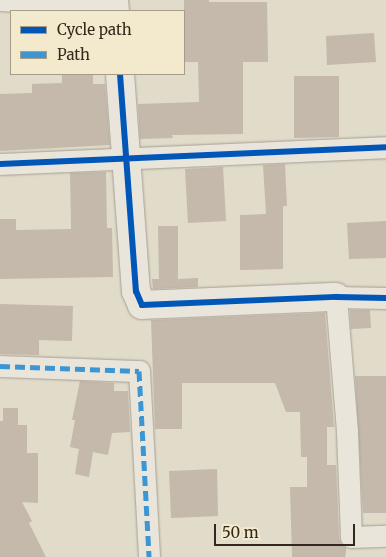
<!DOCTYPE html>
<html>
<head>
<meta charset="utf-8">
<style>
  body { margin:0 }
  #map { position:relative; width:386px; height:557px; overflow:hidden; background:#e1dbc9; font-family:Merriweather,serif }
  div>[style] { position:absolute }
  .building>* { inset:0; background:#c4b9aa }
  .roads { filter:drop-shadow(0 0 1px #a59f93) drop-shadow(0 0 1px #a59f93) }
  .minor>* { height:21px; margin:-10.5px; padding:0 10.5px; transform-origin:10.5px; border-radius:10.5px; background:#e9e5da }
  .tertiary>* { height:28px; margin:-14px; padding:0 14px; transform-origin:14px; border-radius:14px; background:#e9e5da }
  .quiet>* { height:5px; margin-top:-2.5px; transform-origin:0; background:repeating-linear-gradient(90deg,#3d96d4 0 10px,transparent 0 15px) }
  .cycleway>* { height:6px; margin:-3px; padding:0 3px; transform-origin:3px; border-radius:3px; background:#0057b8 }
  span { translate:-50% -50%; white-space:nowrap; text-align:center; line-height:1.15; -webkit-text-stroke:4px #f3eace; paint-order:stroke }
  .legend { position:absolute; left:10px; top:10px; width:175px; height:65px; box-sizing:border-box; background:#f3eace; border:1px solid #a69c87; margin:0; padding:6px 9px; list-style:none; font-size:15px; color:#32281c }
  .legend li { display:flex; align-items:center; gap:10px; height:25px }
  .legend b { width:25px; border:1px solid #a69c87 }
  .scale { position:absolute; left:214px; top:524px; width:141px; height:22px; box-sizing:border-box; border:2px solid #32281c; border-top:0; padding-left:6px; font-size:15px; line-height:18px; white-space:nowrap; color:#32281c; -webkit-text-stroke:4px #f3eace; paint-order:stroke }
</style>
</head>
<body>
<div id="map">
  <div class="building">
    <i style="clip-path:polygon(184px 0,209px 0,209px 2px,267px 2px,268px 62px,243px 62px,243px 134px,172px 135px,173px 138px,140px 139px,138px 104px,199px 102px,198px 62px,184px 62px)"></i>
    <i style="clip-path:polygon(374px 33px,376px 62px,327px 65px,326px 36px)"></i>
    <i style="clip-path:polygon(62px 74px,93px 74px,93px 84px,105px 84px,110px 145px,0 151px,0 94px,32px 93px,32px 84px,62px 83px)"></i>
    <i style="clip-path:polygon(294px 76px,339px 76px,339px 137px,294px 138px)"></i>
    <i style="clip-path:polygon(285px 164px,287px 206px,283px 206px,283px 269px,240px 270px,240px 215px,266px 214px,263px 165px)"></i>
    <i style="clip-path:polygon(223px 167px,226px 221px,188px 223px,185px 169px)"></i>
    <i style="clip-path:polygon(106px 172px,107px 228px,112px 228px,113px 277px,0 279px,0 219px,16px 219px,16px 230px,71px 229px,70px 173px)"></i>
    <i style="clip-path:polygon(386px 221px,386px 258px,349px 259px,347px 223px)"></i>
    <i style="clip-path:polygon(158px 226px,178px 226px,178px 279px,198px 278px,198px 287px,153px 289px,152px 279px,159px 279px)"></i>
    <i style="clip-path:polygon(0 304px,73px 306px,72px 341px,39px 340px,39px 355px,0 354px)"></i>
    <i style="clip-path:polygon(350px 310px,370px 310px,371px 328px,351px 329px)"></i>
    <i style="clip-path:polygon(325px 313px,334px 427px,327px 427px,327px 465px,336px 465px,339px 537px,341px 544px,346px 548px,346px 553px,345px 557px,292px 557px,290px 487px,307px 487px,307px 457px,301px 457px,300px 412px,286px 412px,275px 383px,182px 383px,182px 429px,155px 429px,151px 320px)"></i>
    <i style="clip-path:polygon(355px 376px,386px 376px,386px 513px,363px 513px)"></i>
    <i style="clip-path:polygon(80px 381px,114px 383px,114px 391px,128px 391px,130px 432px,112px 433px,108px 455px,93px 452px,89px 477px,75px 474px,79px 449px,70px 447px,75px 420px,72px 420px)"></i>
    <i style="clip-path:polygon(3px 408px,18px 408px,18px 425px,27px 425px,27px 453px,38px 453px,38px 503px,22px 502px,32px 521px,29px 523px,46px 557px,0 557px,0 421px,3px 421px)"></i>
    <i style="clip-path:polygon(217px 469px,218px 516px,171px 518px,169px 471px)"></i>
  </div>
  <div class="roads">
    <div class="minor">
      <i style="left:0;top:0;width:87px;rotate:3.3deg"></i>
      <i style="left:87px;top:5px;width:14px;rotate:-21deg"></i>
      <i style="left:0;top:164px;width:386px;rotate:-2.5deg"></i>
      <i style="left:386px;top:298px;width:50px;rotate:-178.9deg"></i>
      <i style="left:336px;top:297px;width:135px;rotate:85.3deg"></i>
      <i style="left:347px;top:432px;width:105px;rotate:87.8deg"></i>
      <i style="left:351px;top:537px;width:35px;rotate:-2deg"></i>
      <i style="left:0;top:366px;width:139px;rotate:2.1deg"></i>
      <i style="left:139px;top:371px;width:186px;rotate:86.9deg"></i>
    </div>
    <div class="tertiary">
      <i style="left:114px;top:0;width:11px;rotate:85deg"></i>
      <i style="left:120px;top:74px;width:218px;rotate:85.8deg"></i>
      <i style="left:136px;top:291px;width:15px;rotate:67deg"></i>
      <i style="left:142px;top:305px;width:194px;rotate:-2.4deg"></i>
    </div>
  </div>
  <div class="quiet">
    <i style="left:0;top:366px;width:139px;rotate:2.1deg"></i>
    <i style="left:139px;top:371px;width:186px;rotate:86.9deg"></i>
  </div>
  <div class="cycleway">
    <i style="left:120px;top:74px;width:218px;rotate:85.8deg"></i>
    <i style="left:136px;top:291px;width:15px;rotate:67deg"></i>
    <i style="left:142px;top:305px;width:194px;rotate:-2.4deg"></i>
    <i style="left:336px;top:297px;width:50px;rotate:1.1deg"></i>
    <i style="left:0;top:164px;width:386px;rotate:-2.5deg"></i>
  </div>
  <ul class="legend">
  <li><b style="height:6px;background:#0057b8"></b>Cycle path</li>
  <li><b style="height:6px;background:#3d96d4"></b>Path</li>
  </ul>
  <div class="scale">50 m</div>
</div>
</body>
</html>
